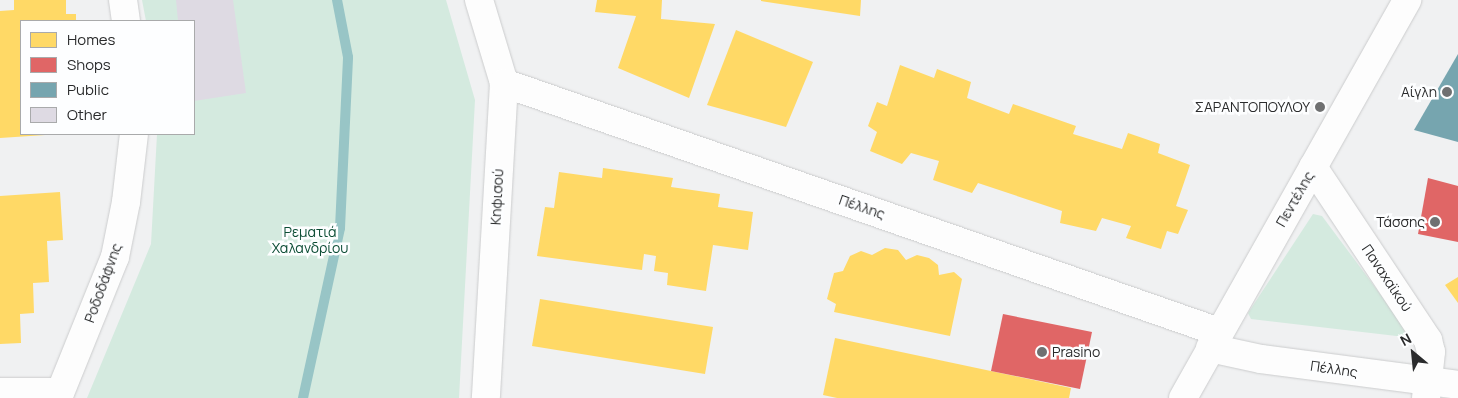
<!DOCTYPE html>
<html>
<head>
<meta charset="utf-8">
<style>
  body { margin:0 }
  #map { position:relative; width:1458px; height:398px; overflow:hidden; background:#f0f1f2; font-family:Manrope,sans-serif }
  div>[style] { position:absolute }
  .green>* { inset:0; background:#d4eadf }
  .homes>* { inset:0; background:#ffd966 }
  .shops>* { inset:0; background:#e06666 }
  .public>* { inset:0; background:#76a5af }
  .stream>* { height:10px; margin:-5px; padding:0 5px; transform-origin:5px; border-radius:5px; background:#98c5c6 }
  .building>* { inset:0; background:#dedae3 }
  .roads { filter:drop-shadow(0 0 1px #cbcccd) drop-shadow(0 0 1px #cbcccd) }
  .minor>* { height:28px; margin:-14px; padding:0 14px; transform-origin:14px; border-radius:14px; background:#fdfdfd }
  .secondary>* { height:28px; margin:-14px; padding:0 14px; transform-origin:14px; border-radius:14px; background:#fdfdfd }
  .dots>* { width:14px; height:14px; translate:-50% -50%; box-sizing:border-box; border:2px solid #fdfeff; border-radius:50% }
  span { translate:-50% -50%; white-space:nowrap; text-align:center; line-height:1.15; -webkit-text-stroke:5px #fdfeff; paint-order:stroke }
  .poi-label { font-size:14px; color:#2a2b2c }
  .right { translate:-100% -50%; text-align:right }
  .left { translate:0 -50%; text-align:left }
  .street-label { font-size:14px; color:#2a2b2c }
  .park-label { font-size:14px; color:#0c4d35 }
  .legend { position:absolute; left:20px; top:20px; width:175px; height:115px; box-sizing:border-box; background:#fdfeff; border:1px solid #a9aaab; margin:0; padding:6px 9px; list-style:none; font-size:15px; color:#2a2b2c }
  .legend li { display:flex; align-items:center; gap:10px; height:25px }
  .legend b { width:25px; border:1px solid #a9aaab }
  .north { position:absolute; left:1388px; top:328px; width:50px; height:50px; -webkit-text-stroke:4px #fdfeff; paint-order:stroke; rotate:332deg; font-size:14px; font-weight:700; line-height:20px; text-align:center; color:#2a2b2c }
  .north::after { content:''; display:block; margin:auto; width:18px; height:22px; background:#2a2b2c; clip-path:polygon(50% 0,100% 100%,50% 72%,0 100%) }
</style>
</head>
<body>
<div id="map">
  <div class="green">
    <i style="clip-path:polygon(142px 0,446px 0,475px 100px,459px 398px,87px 398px,151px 244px,157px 134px,194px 134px,194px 21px,146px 21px)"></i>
    <i style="clip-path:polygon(1313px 214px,1322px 216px,1404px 326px,1405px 337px,1251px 319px,1248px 313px)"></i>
  </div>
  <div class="homes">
    <i style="clip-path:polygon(14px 0,66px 0,66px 14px,76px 14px,76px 21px,21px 21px,21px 134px,45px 135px,0 138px,0 11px,14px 10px)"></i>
    <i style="clip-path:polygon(597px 0,662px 0,661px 19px,715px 24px,689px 98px,618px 68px,636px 16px,595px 12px)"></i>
    <i style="clip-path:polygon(761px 0,861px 0,860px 16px,761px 1px)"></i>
    <i style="clip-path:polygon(736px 30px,813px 62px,786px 127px,707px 105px)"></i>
    <i style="clip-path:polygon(900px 65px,934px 78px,937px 69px,971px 82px,967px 98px,1009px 114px,1013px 104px,1076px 126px,1073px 134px,1122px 149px,1128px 133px,1160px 144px,1158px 153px,1190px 165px,1176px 206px,1188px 210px,1178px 234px,1167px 231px,1161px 249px,1126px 238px,1131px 226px,1102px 218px,1096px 231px,1060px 223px,1062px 211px,978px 183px,972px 193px,933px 180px,939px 161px,911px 153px,902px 164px,870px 151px,877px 132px,868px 126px,877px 102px,887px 106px)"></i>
    <i style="clip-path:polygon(603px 168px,673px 178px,671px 187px,720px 194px,718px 207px,753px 212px,748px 250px,713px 245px,706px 291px,667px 285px,668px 273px,654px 271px,656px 256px,644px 254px,642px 270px,537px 256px,545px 207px,554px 208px,559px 172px,602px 178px)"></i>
    <i style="clip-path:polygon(60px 192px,63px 240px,47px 241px,49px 282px,33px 283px,34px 313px,20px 314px,21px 343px,0 344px,0 196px)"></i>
    <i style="clip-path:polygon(885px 248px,898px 250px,906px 260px,917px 255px,929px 258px,938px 265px,939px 275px,954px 272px,962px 279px,950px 336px,834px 312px,836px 304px,827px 299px,834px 273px,843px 271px,850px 256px,861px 251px,872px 255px)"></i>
    <i style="clip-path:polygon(1458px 277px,1458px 303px,1445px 285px)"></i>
    <i style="clip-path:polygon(540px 299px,713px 327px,705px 374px,532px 346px)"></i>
    <i style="clip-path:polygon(835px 338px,1071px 388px,1069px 398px,837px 398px,823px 395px)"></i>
  </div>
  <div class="shops">
    <i style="clip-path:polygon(1428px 178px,1458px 186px,1458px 242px,1418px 234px)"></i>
    <i style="clip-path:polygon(1003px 314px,1092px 332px,1080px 389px,991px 371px)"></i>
  </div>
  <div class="public">
    <i style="clip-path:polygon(1458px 54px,1458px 142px,1414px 130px)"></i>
  </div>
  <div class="stream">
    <i style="left:303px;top:398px;width:174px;rotate:-77.7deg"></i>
    <i style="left:340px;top:228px;width:171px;rotate:-87.3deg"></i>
    <i style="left:348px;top:57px;width:58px;rotate:-100.9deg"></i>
  </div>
  <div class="building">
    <i style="clip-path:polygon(176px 0,233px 0,246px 93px,194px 101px,194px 21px,178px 21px)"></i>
  </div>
  <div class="roads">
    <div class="minor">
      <i style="left:123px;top:0;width:21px;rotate:82deg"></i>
      <i style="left:479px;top:0;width:87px;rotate:73.2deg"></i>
      <i style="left:504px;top:83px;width:316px;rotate:93.3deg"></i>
      <i style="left:504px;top:83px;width:757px;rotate:19.2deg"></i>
      <i style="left:1313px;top:167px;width:208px;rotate:56.4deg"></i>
      <i style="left:1428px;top:340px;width:12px;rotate:76deg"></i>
      <i style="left:1431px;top:352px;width:46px;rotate:96.2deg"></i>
      <i style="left:1210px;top:348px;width:52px;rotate:12.2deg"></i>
      <i style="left:1261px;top:359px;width:199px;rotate:7.5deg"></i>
      <i style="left:0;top:392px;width:60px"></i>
      <i style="left:58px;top:398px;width:152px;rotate:-68deg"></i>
      <i style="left:115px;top:257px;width:56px;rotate:-78.7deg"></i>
      <i style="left:126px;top:202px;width:68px;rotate:-83.3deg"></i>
    </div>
    <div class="secondary">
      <i style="left:1183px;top:398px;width:457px;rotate:-60.6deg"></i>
    </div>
  </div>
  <div class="dots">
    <i style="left:1447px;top:92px;background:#6f7071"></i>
    <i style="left:1320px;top:107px;background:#6f7071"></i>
    <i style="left:1435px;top:222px;background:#6f7071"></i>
    <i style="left:1042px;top:352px;background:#6f7071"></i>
  </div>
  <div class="poi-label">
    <span class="right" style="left:1437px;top:92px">Αίγλη</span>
    <span class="right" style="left:1310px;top:107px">ΣΑΡΑΝΤΟΠΟΥΛΟΥ</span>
    <span class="right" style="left:1425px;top:222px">Τάσσης</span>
    <span class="left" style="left:1052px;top:352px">Prasino</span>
  </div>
  <div class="street-label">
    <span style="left:497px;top:197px;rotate:-87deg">Κηφισού</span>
    <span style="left:1295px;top:199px;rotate:-60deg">Πεντέλης</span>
    <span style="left:862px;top:207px;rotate:19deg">Πέλλης</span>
    <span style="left:1387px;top:278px;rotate:56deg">Παναχαϊκού</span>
    <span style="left:103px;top:283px;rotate:-70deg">Ροδοδάφνης</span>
    <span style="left:1334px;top:369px;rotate:8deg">Πέλλης</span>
  </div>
  <div class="park-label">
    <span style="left:310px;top:240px">Ρεματιά<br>Χαλανδρίου</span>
  </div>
  <ul class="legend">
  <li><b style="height:14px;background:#ffd966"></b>Homes</li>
  <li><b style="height:14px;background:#e06666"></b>Shops</li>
  <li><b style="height:14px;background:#76a5af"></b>Public</li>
  <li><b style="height:14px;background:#dedae3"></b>Other</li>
  </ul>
  <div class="north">N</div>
</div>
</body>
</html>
